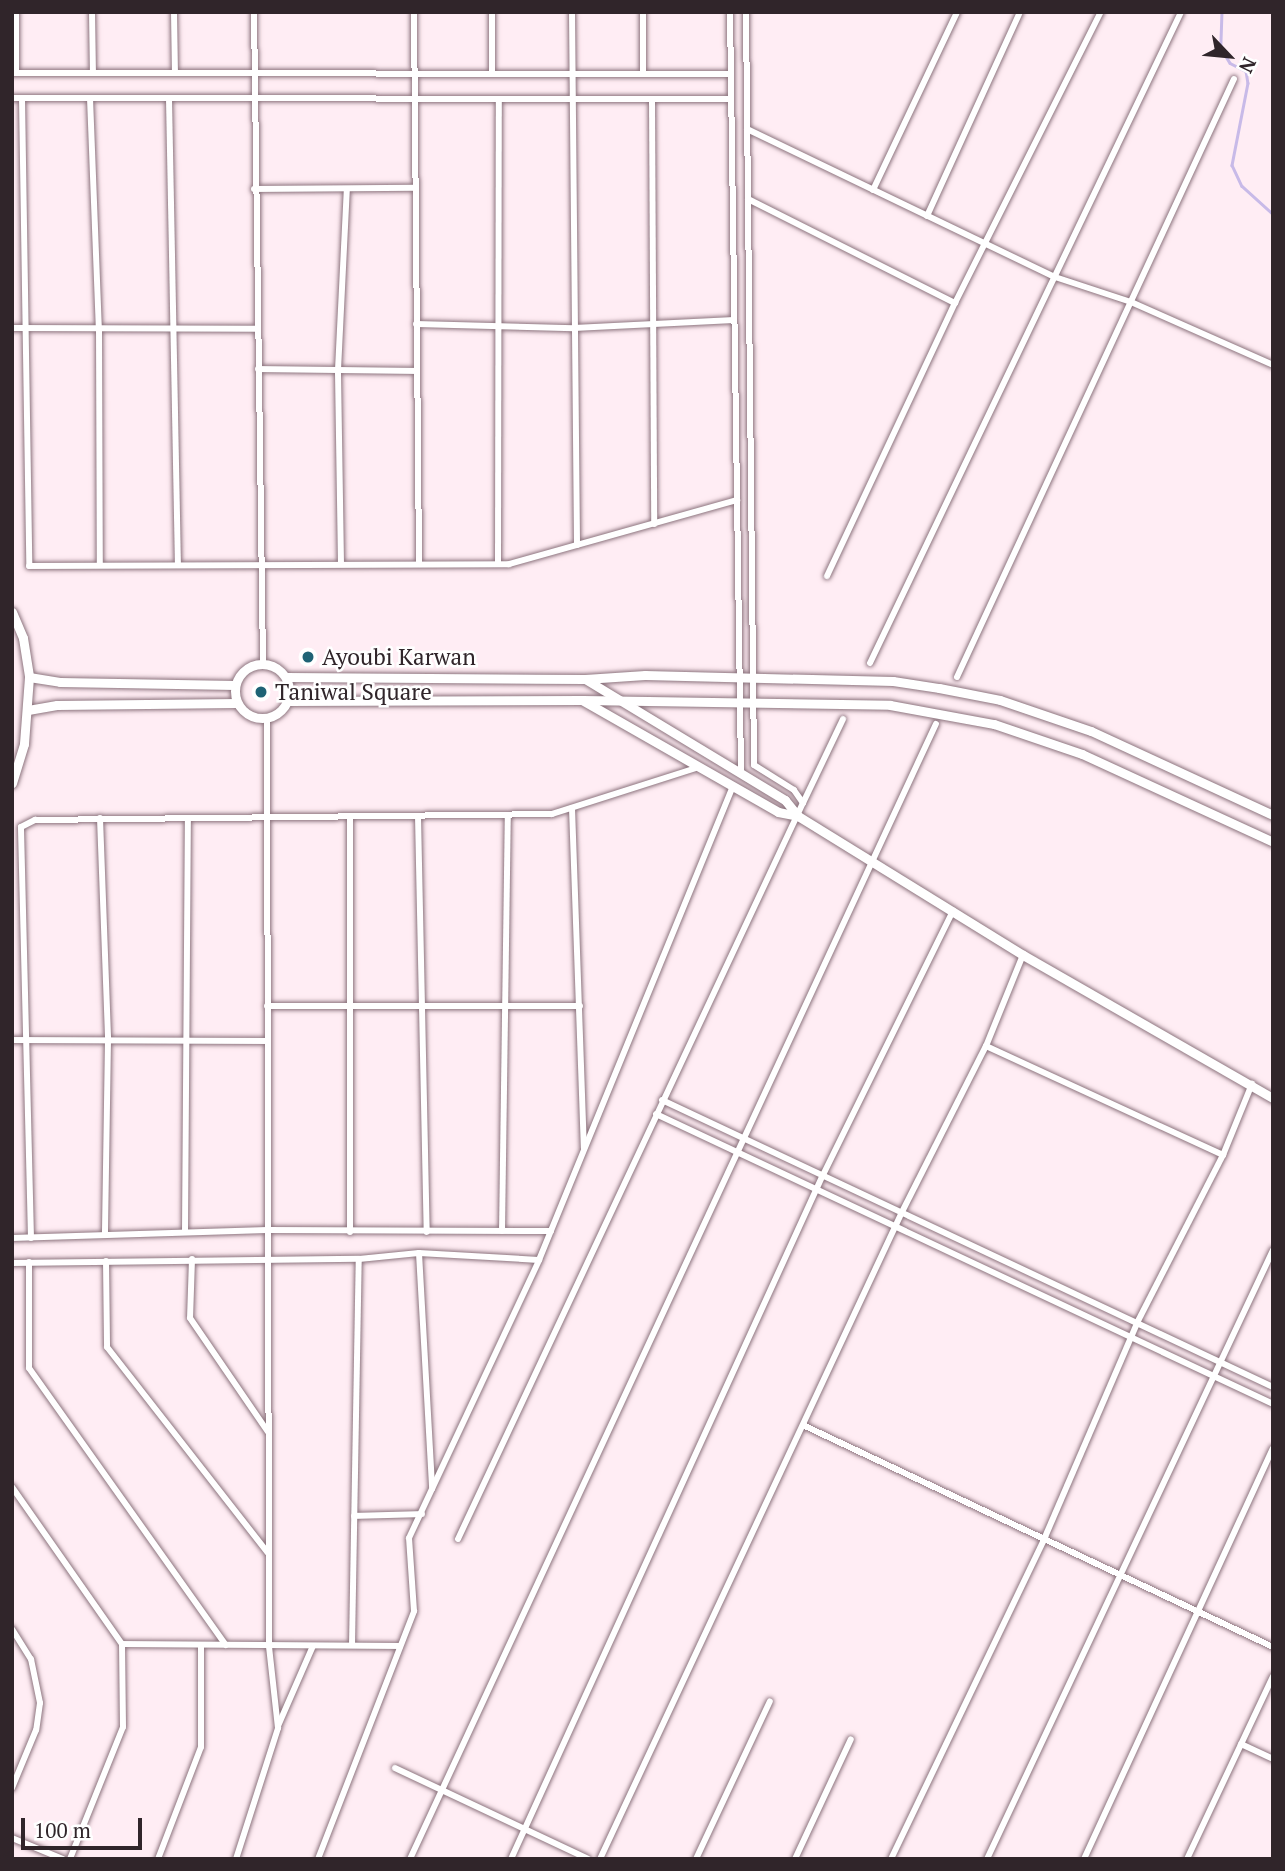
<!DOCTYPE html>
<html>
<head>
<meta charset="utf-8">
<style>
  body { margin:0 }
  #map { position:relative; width:1285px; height:1871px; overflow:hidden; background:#ffedf4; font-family:"PT Serif",serif }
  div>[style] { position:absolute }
  .stream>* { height:2.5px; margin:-1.25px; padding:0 1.25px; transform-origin:1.25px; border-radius:1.25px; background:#c8bae8 }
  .roads { filter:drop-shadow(0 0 2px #8d747e) drop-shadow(0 0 2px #8d747e) }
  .street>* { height:6px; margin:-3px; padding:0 3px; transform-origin:3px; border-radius:3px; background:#fff }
  .secondary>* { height:9px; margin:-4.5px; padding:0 4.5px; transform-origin:4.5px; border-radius:4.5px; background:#fff }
  .secondary>.ring { margin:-4.5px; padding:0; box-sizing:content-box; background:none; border:9px solid #fff; border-radius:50% }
  .dots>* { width:19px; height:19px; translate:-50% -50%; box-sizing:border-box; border:4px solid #fff; border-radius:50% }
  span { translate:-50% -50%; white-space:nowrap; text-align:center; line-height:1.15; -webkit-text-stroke:5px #fff; paint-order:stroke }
  .poi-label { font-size:23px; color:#30252a }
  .left { translate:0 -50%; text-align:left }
  .frame { position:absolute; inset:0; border:14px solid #30252a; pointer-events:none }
  .north { position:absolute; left:1194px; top:21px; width:70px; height:70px; -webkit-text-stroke:5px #fff; paint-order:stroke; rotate:116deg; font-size:19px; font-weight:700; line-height:28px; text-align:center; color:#30252a }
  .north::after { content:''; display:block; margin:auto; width:24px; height:32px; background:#30252a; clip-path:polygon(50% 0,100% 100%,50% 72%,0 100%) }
  .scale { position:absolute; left:21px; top:1818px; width:121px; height:32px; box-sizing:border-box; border:4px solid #30252a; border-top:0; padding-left:9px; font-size:21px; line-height:24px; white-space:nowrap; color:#30252a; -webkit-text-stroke:5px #fff; paint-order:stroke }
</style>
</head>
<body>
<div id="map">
  <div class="stream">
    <i style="left:1222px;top:12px;width:36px;rotate:92deg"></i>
    <i style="left:1221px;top:48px;width:17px;rotate:59deg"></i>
    <i style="left:1230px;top:63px;width:18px;rotate:27deg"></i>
    <i style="left:1246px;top:71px;width:12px;rotate:81deg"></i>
    <i style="left:1248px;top:83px;width:84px;rotate:101deg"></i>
    <i style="left:1232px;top:165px;width:23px;rotate:65deg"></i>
    <i style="left:1242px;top:186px;width:42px;rotate:42.1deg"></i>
  </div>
  <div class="roads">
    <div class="street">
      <i style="left:16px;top:12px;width:61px;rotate:90deg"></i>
      <i style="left:92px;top:12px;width:61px;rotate:89.1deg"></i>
      <i style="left:174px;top:12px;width:61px;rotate:89.1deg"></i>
      <i style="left:254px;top:12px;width:651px;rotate:89.21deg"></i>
      <i style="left:414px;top:12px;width:552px;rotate:89.48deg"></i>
      <i style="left:492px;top:12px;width:62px;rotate:90deg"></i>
      <i style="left:572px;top:12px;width:533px;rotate:89.46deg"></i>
      <i style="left:730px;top:12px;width:762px;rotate:89.17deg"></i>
      <i style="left:12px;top:73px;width:718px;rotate:0.08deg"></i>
      <i style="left:643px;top:74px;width:62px;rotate:-90deg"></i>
      <i style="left:12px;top:98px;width:719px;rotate:0.08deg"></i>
      <i style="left:22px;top:98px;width:468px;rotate:89.1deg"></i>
      <i style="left:29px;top:566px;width:480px;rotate:-0.2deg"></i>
      <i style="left:509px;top:564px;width:237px;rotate:-15.7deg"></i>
      <i style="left:90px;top:98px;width:231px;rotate:87.8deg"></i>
      <i style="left:99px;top:329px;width:236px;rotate:89.8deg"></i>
      <i style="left:169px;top:99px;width:465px;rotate:88.9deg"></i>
      <i style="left:652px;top:99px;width:425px;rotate:89.7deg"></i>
      <i style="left:747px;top:129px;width:342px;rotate:25.7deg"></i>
      <i style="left:1055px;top:277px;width:80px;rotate:18.2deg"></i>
      <i style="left:1131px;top:302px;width:155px;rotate:23.9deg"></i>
      <i style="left:254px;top:189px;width:161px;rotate:-0.4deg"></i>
      <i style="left:873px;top:190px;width:197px;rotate:-64.7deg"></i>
      <i style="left:748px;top:199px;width:232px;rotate:26.7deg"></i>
      <i style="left:927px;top:216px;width:224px;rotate:-65.5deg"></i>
      <i style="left:416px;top:324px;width:158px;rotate:1.5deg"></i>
      <i style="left:574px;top:328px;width:160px;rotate:-2.9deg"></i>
      <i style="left:12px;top:328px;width:245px;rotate:0.2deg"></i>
      <i style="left:258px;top:369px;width:159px;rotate:0.7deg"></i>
      <i style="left:341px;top:564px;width:194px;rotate:-90.9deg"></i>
      <i style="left:338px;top:370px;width:181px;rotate:-87.2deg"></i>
      <i style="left:498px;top:564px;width:465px;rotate:-89.9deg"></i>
      <i style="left:827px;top:576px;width:302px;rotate:-64.9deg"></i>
      <i style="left:955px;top:303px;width:326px;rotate:-63.4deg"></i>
      <i style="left:870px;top:663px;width:721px;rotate:-64.46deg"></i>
      <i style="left:957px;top:677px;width:659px;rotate:-65.15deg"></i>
      <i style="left:803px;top:803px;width:93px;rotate:-64.5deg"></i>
      <i style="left:572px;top:808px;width:340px;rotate:88deg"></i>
      <i style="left:418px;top:816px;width:416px;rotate:88.8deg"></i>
      <i style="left:100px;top:818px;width:222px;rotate:87.9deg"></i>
      <i style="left:108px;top:1040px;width:195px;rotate:90.9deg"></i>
      <i style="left:267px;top:1006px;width:313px"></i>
      <i style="left:12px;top:1040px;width:254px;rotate:0.2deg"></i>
      <i style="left:986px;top:1046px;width:261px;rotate:24.7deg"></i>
      <i style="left:662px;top:1100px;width:675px;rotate:25.16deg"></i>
      <i style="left:656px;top:1114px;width:682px;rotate:25.17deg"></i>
      <i style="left:502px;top:1231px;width:416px;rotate:-89.2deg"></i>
      <i style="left:185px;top:1232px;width:413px;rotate:-89.6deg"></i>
      <i style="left:350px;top:1232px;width:415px;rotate:-90deg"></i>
      <i style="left:12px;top:1238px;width:255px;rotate:-1.8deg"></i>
      <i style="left:267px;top:1230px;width:284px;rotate:0.2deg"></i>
      <i style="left:31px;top:1238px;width:411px;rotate:-91.4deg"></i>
      <i style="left:21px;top:827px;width:16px;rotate:-27deg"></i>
      <i style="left:35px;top:820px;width:517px;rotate:-0.66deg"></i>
      <i style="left:552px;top:814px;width:154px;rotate:-17.7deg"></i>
      <i style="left:419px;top:1253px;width:236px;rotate:86.8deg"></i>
      <i style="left:192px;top:1259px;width:59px;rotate:91.9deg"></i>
      <i style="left:190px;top:1318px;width:138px;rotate:55.6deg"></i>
      <i style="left:106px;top:1261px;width:86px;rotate:89.3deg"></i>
      <i style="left:107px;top:1347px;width:261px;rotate:52deg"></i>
      <i style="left:29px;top:1262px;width:106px;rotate:90deg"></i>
      <i style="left:29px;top:1368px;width:340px;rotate:54.6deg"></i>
      <i style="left:12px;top:1263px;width:347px;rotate:-0.7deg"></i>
      <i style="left:359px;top:1259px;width:60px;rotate:-5.7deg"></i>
      <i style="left:419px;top:1253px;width:120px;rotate:3.3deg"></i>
      <i style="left:805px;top:1426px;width:518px;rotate:25.28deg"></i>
      <i style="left:12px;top:1487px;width:192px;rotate:55deg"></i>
      <i style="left:122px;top:1644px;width:83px;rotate:89.3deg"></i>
      <i style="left:123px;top:1727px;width:142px;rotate:111.9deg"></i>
      <i style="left:354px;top:1516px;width:68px;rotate:-1.7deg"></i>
      <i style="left:458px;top:1539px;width:813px;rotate:-64.89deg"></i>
      <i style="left:803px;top:803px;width:16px;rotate:-125deg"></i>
      <i style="left:794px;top:790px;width:47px;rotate:-148deg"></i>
      <i style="left:754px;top:765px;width:753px;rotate:-90.61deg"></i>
      <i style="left:12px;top:1629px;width:36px;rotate:58deg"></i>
      <i style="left:31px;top:1659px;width:45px;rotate:78.4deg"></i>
      <i style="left:40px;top:1703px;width:27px;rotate:98deg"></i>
      <i style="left:36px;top:1730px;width:63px;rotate:112.5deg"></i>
      <i style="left:122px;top:1644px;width:278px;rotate:0.4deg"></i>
      <i style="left:352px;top:1645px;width:386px;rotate:-89deg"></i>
      <i style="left:278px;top:1726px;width:87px;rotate:-66.4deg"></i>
      <i style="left:1241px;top:1744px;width:35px;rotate:25deg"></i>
      <i style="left:395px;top:1768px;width:213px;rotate:25.2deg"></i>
      <i style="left:12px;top:1838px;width:55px;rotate:22.4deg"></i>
      <i style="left:158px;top:1859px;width:120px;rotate:-69deg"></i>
      <i style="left:201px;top:1747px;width:102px;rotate:-90deg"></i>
      <i style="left:236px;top:1859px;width:138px;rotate:-72.2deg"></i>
      <i style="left:278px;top:1728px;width:82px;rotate:-96.3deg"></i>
      <i style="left:269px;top:1646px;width:928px;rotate:-90.12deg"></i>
      <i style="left:318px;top:1859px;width:266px;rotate:-68.8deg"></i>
      <i style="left:414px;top:1611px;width:73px;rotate:-93.9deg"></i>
      <i style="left:409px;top:1538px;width:307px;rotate:-64.9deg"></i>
      <i style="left:539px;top:1260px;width:512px;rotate:-67.74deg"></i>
      <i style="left:410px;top:1859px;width:1251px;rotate:-65.14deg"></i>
      <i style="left:511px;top:1859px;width:750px;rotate:-65.49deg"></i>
      <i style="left:822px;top:1177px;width:297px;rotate:-63.8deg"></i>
      <i style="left:600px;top:1859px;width:714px;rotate:-64.98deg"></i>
      <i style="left:902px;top:1212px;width:186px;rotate:-63.2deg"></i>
      <i style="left:986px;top:1046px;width:98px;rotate:-67.9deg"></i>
      <i style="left:696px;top:1859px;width:174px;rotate:-64.9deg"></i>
      <i style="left:795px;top:1859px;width:132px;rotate:-65deg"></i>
      <i style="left:891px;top:1859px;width:357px;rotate:-64.4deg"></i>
      <i style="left:1045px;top:1537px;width:233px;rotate:-66.7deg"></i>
      <i style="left:1137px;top:1323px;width:189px;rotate:-62.9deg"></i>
      <i style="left:1223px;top:1155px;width:77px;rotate:-67.8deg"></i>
      <i style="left:987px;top:1859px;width:673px;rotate:-64.84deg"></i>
      <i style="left:1084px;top:1859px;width:452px;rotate:-65.3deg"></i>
      <i style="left:1187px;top:1859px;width:202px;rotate:-64.8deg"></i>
    </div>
    <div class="secondary">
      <i style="left:12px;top:612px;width:28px;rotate:67deg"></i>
      <i style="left:23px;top:638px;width:39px;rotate:81deg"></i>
      <i style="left:29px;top:677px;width:67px;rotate:94.3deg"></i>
      <i style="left:24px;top:744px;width:41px;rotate:107.1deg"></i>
      <i class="ring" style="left:235px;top:664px;width:45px;height:45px"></i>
      <i style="left:29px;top:677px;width:31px;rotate:9deg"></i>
      <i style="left:60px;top:682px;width:175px;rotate:1deg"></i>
      <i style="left:286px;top:677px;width:299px;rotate:0.4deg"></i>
      <i style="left:585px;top:679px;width:234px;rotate:31.2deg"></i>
      <i style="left:785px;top:800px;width:21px;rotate:51deg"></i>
      <i style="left:585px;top:679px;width:60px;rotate:-3.8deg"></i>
      <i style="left:645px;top:675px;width:248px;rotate:1.4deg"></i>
      <i style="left:893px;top:681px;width:47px;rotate:8.7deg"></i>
      <i style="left:939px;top:688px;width:62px;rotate:11.1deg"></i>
      <i style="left:1000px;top:700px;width:96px;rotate:18.8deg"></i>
      <i style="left:1091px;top:731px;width:200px;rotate:24.8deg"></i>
      <i style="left:583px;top:700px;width:307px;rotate:0.9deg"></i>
      <i style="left:890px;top:705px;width:106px;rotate:10.4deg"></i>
      <i style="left:994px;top:724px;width:93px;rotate:18.8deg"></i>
      <i style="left:1082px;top:754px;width:210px;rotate:24.7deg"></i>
      <i style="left:287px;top:701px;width:295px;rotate:-0.2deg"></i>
      <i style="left:582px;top:700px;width:226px;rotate:29.7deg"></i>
      <i style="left:778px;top:812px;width:20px;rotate:11deg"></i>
      <i style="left:798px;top:816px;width:264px;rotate:31.7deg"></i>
      <i style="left:1023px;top:955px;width:288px;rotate:29.8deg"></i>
      <i style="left:28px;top:710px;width:29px;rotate:-10deg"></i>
      <i style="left:57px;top:705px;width:180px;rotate:-0.6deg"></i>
    </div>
  </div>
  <div class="dots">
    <i style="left:308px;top:657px;background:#1f6275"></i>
    <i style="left:261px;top:692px;background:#1f6275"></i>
  </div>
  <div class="poi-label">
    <span class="left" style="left:322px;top:657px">Ayoubi Karwan</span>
    <span class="left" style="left:275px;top:692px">Taniwal Square</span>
  </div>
  <div class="frame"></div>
  <div class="north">N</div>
  <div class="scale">100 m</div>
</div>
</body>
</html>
